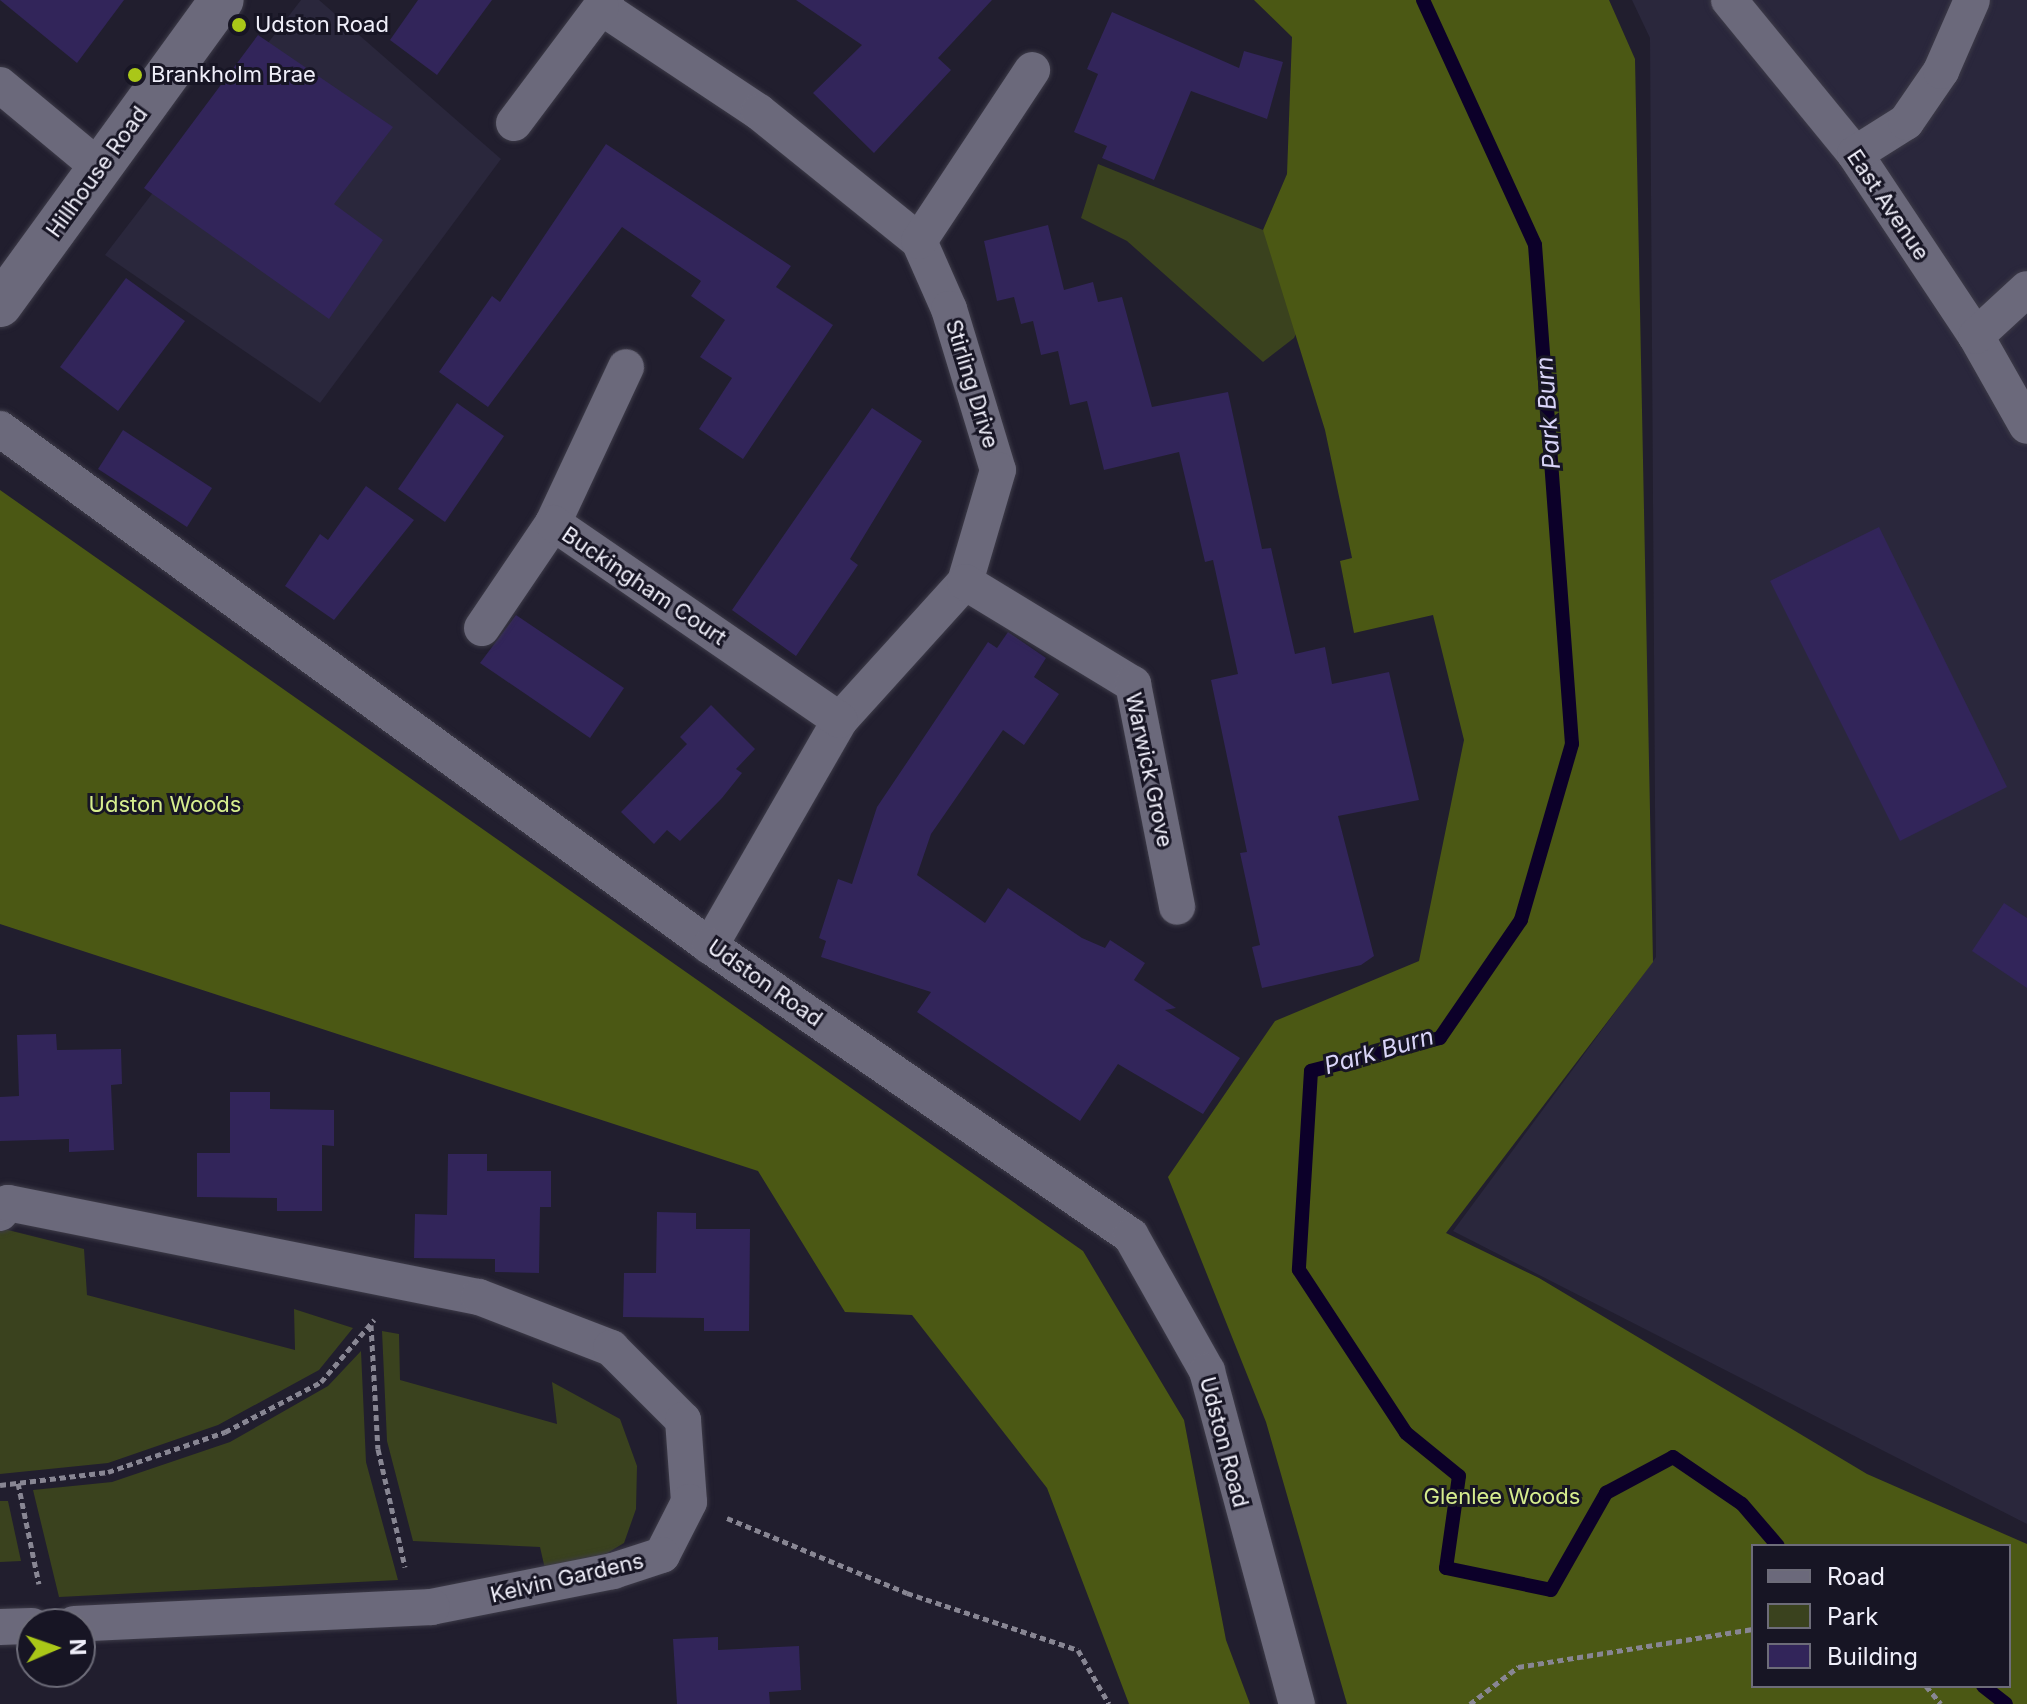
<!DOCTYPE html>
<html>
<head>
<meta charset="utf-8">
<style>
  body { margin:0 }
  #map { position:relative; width:2027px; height:1704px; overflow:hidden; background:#211e2e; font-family:Inter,sans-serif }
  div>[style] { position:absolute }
  .built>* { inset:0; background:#2a273c }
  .green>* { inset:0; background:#3a421e }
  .forest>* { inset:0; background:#4b5814 }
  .stream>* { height:14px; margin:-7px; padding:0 7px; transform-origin:7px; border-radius:7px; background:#0c0029 }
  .building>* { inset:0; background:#32255a }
  .path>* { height:5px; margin-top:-2.5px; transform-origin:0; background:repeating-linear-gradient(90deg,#888693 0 6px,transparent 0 10px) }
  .roads { filter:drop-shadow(0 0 2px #3d3b48) drop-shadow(0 0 2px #3d3b48) }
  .minor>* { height:36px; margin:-18px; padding:0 18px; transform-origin:18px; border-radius:18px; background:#6b697b }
  .tertiary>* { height:44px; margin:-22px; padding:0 22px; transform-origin:22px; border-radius:22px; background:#6b697b }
  .dots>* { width:22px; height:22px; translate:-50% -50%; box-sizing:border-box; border:4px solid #171524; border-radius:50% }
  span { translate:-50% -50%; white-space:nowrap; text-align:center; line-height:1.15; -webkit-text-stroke:6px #171524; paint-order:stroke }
  .poi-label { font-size:22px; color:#efeef9 }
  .left { translate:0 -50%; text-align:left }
  .street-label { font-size:22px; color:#efeef9 }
  .park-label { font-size:22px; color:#d6ed8e }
  .water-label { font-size:24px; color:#d9d4f8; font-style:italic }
  .legend { position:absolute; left:1751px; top:1544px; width:260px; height:144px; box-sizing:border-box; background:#171524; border:2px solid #6d6c79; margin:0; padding:10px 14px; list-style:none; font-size:24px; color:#efeef9 }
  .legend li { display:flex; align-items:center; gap:16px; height:40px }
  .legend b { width:40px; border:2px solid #6d6c79 }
  .north { position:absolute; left:16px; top:1608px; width:80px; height:80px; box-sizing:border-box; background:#171524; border:2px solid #6d6c79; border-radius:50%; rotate:88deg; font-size:22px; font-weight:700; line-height:32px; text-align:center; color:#efeef9 }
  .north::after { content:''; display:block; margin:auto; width:28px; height:36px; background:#aac718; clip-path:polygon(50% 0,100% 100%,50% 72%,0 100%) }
</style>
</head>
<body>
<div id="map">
  <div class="built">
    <i style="clip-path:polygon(301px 0,319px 0,501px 159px,320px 403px,105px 255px)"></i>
    <i style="clip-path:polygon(1632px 0,2027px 0,2027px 1524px,1453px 1231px,1656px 957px,1650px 38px)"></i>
  </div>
  <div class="green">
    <i style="clip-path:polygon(1098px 164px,1263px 230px,1315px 293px,1294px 338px,1263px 362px,1127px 241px,1081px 218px)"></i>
    <i style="clip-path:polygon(0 1228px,84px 1249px,87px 1295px,295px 1350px,294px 1309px,353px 1328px,319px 1370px,218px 1425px,108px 1463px,0 1474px)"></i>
    <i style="clip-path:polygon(382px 1331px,399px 1334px,400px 1380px,557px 1424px,552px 1382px,620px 1419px,637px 1466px,636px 1509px,624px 1543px,594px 1561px,545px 1569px,540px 1547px,413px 1541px,387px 1441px)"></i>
    <i style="clip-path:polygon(361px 1351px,366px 1462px,398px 1580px,59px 1597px,33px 1490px,112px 1482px,230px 1442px,328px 1386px)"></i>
    <i style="clip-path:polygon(0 1501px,8px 1501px,21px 1561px,0 1562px)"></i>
  </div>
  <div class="forest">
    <i style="clip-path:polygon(evenodd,1254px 0,1609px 0,1635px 59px,1653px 962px,1446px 1233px,1539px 1278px,1867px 1474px,2027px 1544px,2027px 1704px,1347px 1704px,1266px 1422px,1168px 1177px,1275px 1021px,1419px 961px,1464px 740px,1433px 615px,1354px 633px,1340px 561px,1352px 558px,1325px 430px,1263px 230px,1287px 174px,1292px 37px,1254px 0,1753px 1546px,2009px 1546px,2009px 1686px,1753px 1686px,1753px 1546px)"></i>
    <i style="clip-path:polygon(0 490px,1083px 1251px,1184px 1420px,1226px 1640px,1250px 1704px,1129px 1704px,1047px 1488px,912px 1315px,845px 1312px,758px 1171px,0 924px)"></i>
  </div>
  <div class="stream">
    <i style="left:1423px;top:0;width:269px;rotate:65.4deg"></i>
    <i style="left:1535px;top:245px;width:500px;rotate:85.76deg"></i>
    <i style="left:1572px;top:744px;width:183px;rotate:106.2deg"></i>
    <i style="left:1521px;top:920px;width:143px;rotate:124.5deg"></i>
    <i style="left:1440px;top:1038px;width:133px;rotate:165.7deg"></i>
    <i style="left:1311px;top:1071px;width:199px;rotate:93.5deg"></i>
    <i style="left:1299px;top:1270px;width:195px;rotate:56.7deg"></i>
    <i style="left:1406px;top:1433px;width:68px;rotate:39.1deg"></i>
    <i style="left:1459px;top:1476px;width:93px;rotate:98deg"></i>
    <i style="left:1446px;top:1568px;width:107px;rotate:11.8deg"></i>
    <i style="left:1551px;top:1590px;width:112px;rotate:-60.4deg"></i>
    <i style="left:1606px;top:1493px;width:76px;rotate:-28.2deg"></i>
    <i style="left:1673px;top:1457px;width:83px;rotate:34.3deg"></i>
    <i style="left:1742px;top:1504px;width:55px;rotate:49.4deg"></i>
    <i style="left:1983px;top:1686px;width:29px;rotate:38deg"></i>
  </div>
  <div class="building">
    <i style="clip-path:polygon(0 0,124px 0,77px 63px)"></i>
    <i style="clip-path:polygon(418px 0,492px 0,437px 75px,390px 40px)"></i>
    <i style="clip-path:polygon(796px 0,992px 0,938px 58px,951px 70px,874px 153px,813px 93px,862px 45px)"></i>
    <i style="clip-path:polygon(1112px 12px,1239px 68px,1244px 51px,1283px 62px,1267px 119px,1191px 91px,1154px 180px,1102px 158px,1107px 146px,1074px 132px,1098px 74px,1087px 69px)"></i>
    <i style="clip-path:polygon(258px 35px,393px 127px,334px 204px,383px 240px,329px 319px,144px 188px)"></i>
    <i style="clip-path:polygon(606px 144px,791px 266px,776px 287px,833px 325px,743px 459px,699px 429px,732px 378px,700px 357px,725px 320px,691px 296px,701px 281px,622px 227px,488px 407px,439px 372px,492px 296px,500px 302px)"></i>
    <i style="clip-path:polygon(1048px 225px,1064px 290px,1093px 282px,1098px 302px,1122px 297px,1152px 407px,1228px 392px,1262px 549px,1271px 548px,1295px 654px,1325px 647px,1332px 684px,1389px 672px,1419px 800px,1338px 816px,1374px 956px,1361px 965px,1262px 988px,1252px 947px,1260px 945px,1240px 853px,1247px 852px,1211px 680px,1238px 674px,1213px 560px,1205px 562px,1179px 452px,1104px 470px,1087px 401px,1070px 405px,1058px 351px,1041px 355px,1033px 321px,1021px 324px,1014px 297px,997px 301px,984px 241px)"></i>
    <i style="clip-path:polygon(126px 278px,185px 321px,118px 411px,60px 367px)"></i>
    <i style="clip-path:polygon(457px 403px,504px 436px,445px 522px,398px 489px)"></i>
    <i style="clip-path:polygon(872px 408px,922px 441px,850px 559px,858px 565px,796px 656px,732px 610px)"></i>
    <i style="clip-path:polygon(123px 430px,212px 488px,187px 527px,98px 469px)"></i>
    <i style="clip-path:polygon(366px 486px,414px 520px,334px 620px,285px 586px,320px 534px,328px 540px)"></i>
    <i style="clip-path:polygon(1879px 527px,2007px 787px,1900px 841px,1770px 581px)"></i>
    <i style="clip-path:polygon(516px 615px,624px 688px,590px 738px,480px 663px)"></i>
    <i style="clip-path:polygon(1008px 632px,1046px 658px,1034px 677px,1059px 694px,1024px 745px,1003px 730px,931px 834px,917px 875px,985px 923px,1008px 888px,1082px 938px,1105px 948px,1110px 940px,1145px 963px,1134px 980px,1176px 1008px,1165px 1010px,1240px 1058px,1203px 1114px,1118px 1064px,1080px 1121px,917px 1012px,931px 992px,821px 957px,826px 941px,819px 938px,838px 879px,852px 884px,877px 807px,988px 642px,997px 648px)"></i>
    <i style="clip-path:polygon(711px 705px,755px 749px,736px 769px,742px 773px,722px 798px,680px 841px,667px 830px,654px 844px,621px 812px,687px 744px,680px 737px)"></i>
    <i style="clip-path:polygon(2004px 903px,2027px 918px,2027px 988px,1972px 951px)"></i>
    <i style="clip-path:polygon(56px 1034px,57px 1050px,121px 1049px,122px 1084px,111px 1085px,114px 1150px,69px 1152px,69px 1139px,0 1141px,0 1097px,19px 1096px,17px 1035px)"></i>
    <i style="clip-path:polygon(230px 1092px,270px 1092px,270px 1109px,334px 1110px,334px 1146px,322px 1145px,322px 1211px,277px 1211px,277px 1198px,197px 1197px,197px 1153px,230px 1153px)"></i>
    <i style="clip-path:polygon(448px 1154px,487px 1154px,487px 1171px,551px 1171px,551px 1207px,540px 1207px,539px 1273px,495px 1272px,495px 1259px,414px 1258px,415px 1214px,447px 1215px)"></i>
    <i style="clip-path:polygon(657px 1212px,696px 1213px,696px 1229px,750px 1229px,749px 1331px,704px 1331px,704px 1318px,623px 1317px,624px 1273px,656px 1273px)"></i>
    <i style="clip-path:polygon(718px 1637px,718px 1650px,799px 1646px,801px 1690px,769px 1692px,770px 1704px,677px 1704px,673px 1639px)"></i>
  </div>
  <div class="path">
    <i style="left:371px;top:1325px;width:124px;rotate:86.8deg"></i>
    <i style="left:378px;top:1449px;width:121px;rotate:77.1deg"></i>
    <i style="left:18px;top:1483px;width:103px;rotate:78.3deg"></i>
    <i style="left:0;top:1485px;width:109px;rotate:-6.9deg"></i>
    <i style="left:108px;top:1472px;width:124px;rotate:-18.9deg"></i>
    <i style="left:225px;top:1432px;width:108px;rotate:-27.5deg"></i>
    <i style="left:321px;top:1382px;width:82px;rotate:-49.5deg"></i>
    <i style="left:727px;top:1518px;width:195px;rotate:22.6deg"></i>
    <i style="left:907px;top:1593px;width:180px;rotate:18.4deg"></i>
    <i style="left:1078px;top:1650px;width:62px;rotate:60.1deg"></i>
    <i style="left:1926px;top:1686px;width:23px;rotate:50deg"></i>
    <i style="left:1470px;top:1704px;width:61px;rotate:-37.6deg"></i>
    <i style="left:1518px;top:1667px;width:238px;rotate:-9.2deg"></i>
  </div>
  <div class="roads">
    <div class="minor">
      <i style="left:606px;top:0;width:9px;rotate:126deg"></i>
      <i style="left:601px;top:7px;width:190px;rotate:33.6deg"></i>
      <i style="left:759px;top:112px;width:206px;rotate:38.9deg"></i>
      <i style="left:919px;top:241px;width:74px;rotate:66.2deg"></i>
      <i style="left:949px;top:309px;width:168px;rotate:73.1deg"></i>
      <i style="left:998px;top:470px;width:117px;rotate:106.4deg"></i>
      <i style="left:965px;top:582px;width:186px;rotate:132.2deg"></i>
      <i style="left:840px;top:720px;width:261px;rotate:119.9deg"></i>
      <i style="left:1729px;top:0;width:199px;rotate:50.7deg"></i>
      <i style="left:1855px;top:154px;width:219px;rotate:56.4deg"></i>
      <i style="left:1976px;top:336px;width:103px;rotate:60.5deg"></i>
      <i style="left:0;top:85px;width:130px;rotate:39.7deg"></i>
      <i style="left:514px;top:123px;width:145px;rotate:-53.1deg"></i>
      <i style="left:1855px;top:154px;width:60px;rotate:-32.1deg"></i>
      <i style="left:1906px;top:122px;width:62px;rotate:-55.5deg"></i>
      <i style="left:1941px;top:71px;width:77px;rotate:-66.4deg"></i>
      <i style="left:919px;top:241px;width:205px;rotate:-56.5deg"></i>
      <i style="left:1976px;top:336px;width:69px;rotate:-42.7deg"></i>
      <i style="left:0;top:429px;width:878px;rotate:36.06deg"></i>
      <i style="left:710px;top:946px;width:511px;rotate:34.56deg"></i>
      <i style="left:1131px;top:1236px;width:155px;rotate:60.6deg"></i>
      <i style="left:1207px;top:1371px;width:345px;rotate:74.9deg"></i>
      <i style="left:553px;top:523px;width:172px;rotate:-64.9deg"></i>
      <i style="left:965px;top:582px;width:197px;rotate:31.3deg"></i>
      <i style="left:1133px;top:684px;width:227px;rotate:78.8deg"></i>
      <i style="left:482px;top:628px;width:127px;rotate:-55.9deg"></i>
      <i style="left:553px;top:523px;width:348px;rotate:34.5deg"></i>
      <i style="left:0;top:1213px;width:13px;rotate:-51deg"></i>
      <i style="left:8px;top:1203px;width:480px;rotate:11.3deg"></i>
      <i style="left:479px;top:1297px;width:142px;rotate:21.1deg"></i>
      <i style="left:611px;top:1348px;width:102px;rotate:45deg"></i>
      <i style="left:683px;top:1420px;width:82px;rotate:85.8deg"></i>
      <i style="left:689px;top:1502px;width:59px;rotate:117deg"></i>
      <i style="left:662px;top:1555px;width:52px;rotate:161.9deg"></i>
      <i style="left:613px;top:1571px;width:185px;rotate:168.8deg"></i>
      <i style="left:432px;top:1607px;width:358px;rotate:177.3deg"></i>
      <i style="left:0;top:1627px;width:32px;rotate:-2deg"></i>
    </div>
    <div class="tertiary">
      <i style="left:0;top:305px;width:377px;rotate:-54deg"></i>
    </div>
  </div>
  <div class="dots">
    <i style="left:239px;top:25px;background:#aac718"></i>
    <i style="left:135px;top:75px;background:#aac718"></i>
  </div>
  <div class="poi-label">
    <span class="left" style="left:255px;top:25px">Udston Road</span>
    <span class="left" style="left:151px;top:75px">Brankholm Brae</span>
  </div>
  <div class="street-label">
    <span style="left:97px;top:172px;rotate:-54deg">Hillhouse Road</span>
    <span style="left:1888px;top:205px;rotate:56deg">East Avenue</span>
    <span style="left:972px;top:384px;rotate:73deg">Stirling Drive</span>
    <span style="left:644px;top:586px;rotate:34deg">Buckingham Court</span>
    <span style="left:1149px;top:770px;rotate:78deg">Warwick Grove</span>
    <span style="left:765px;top:983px;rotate:35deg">Udston Road</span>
    <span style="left:1224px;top:1442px;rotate:75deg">Udston Road</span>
    <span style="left:567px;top:1578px;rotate:-13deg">Kelvin Gardens</span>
  </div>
  <div class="park-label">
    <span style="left:165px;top:805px">Udston Woods</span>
    <span style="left:1502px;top:1497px">Glenlee Woods</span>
  </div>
  <div class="water-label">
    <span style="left:1548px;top:413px;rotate:-94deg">Park Burn</span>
    <span style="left:1379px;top:1051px;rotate:-16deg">Park Burn</span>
  </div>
  <ul class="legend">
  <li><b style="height:10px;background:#6b697b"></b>Road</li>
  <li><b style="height:22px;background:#3a421e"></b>Park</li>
  <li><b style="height:22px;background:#32255a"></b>Building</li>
  </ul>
  <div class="north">N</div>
</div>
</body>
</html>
